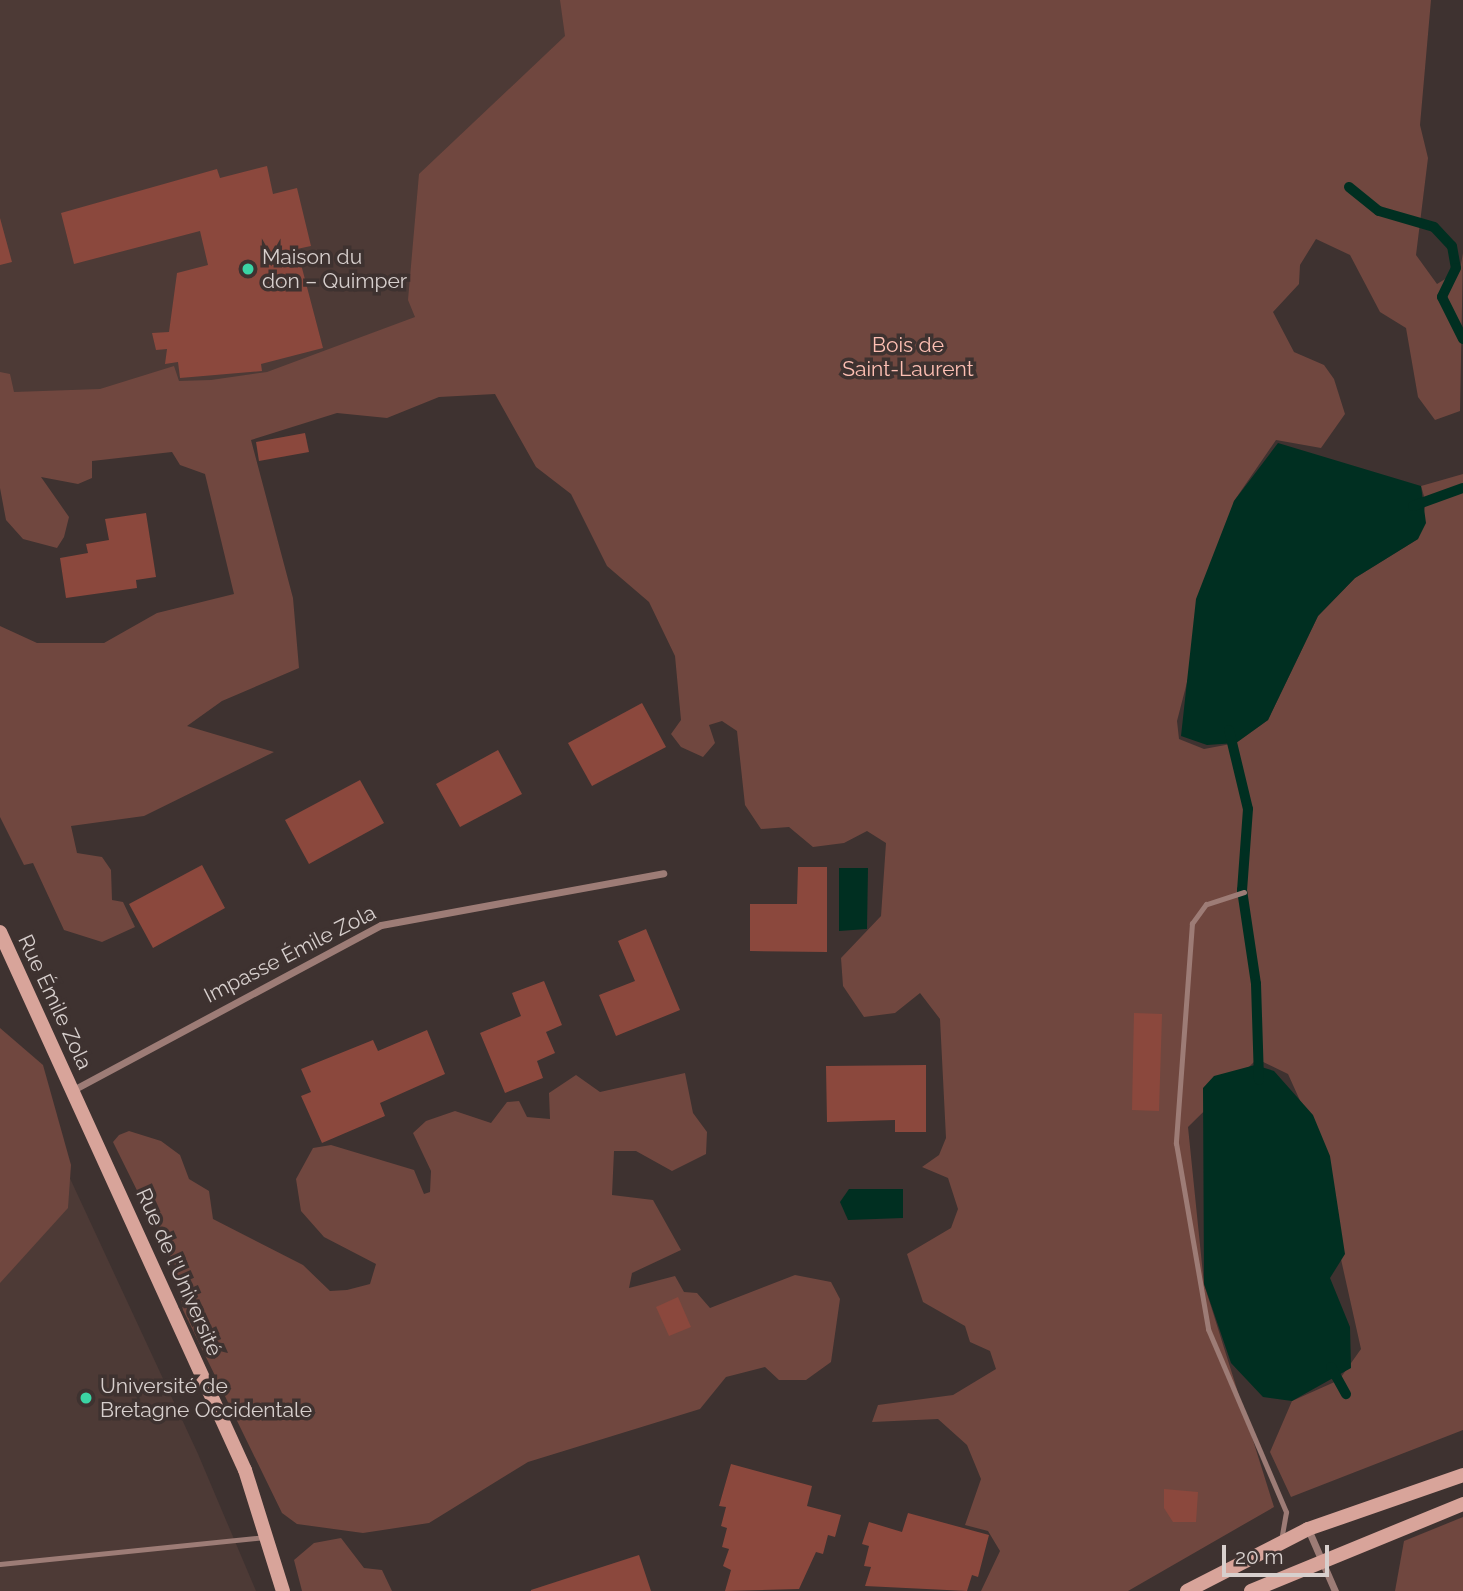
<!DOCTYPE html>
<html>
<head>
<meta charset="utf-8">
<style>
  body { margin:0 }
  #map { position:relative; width:1463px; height:1591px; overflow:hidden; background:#3e3230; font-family:Raleway,sans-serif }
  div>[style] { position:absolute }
  .built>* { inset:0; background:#4d3a36 }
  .green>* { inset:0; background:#70473f }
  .water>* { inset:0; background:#002f21 }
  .stream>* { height:10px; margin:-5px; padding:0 5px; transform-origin:5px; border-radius:5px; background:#002f21 }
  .building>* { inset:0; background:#8b483d }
  .lane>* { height:5px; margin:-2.5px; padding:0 2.5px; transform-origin:2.5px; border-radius:2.5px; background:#9d7c76 }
  .street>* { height:7px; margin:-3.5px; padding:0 3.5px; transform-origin:3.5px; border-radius:3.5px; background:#9d7c76 }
  .secondary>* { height:14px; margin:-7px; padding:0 7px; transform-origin:7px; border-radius:7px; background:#d8a49a }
  .dots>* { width:19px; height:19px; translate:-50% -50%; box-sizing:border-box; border:4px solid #3e3230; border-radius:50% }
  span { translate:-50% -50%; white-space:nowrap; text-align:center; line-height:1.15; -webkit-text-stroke:7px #3e3230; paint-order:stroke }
  .poi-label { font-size:21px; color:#d7cfcd }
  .left { translate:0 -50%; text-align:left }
  .park-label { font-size:21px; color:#fdbfb3 }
  .street-label { font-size:21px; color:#d7cfcd }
  .scale { position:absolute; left:1222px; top:1545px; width:107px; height:32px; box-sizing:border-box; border:4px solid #d7cfcd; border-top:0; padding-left:9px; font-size:21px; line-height:24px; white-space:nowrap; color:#d7cfcd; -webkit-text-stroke:5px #3e3230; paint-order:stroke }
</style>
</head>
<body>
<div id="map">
  <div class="built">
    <i style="clip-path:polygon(0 0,757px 0,498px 331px,0 439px)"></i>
    <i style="clip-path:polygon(61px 1159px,198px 1454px,256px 1591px,0 1591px,0 1223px)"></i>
  </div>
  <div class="green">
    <i style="clip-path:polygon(560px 0,1431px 0,1420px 125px,1428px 158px,1416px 255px,1437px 284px,1460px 270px,1463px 253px,1460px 411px,1435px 420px,1418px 397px,1406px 328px,1380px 312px,1350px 255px,1316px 239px,1300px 265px,1299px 284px,1273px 312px,1294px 352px,1324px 365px,1334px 379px,1345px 414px,1321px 448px,1276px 440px,1234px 501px,1177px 721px,1179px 739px,1204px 749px,1236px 743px,1268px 720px,1318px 616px,1355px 578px,1418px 539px,1426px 503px,1421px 486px,1463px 474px,1463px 1430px,1291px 1497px,1270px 1452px,1292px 1401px,1339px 1380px,1361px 1349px,1311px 1125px,1288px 1074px,1257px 1059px,1188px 1127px,1204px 1284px,1274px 1507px,1128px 1591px,981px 1591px,1000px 1551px,988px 1531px,965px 1525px,981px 1479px,967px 1445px,938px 1419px,872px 1422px,878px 1405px,953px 1395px,996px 1369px,990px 1351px,970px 1342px,965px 1326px,923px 1302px,907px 1254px,951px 1228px,958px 1209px,948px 1178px,922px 1167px,939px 1155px,946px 1138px,940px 1019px,920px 993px,895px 1013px,864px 1017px,843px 986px,841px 958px,881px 916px,886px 843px,867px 831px,844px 843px,813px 847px,789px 827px,761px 829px,745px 805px,737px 731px,722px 721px,709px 725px,715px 743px,703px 757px,681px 747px,671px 734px,681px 720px,675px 656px,649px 602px,607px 566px,571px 494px,536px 467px,495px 394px,439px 397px,387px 418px,337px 413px,251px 440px,293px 598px,299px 668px,222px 701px,187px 726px,274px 752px,144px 816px,71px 826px,77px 853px,102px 857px,111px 870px,112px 900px,123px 902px,135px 927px,102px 942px,64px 930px,33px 863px,24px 865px,0 817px,0 626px,37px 643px,104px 643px,157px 613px,234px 594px,205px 474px,180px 465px,172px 452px,92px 461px,92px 478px,78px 484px,41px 477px,69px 517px,64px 537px,57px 548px,23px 539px,6px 520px,0 488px,0 372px,10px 374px,14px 392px,100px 389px,174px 366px,179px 381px,211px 380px,267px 372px,415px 317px,408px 300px,419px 174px,565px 36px)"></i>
    <i style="clip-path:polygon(0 1028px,43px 1065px,71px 1165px,68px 1208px,0 1283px)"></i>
    <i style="clip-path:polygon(685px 1073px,693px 1113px,707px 1132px,706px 1154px,672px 1171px,636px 1151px,614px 1151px,612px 1195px,653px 1200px,681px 1250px,632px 1273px,629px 1288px,675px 1276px,684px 1292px,697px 1293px,710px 1308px,795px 1275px,831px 1282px,840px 1299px,831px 1362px,806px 1380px,779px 1380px,765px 1367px,726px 1377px,700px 1409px,528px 1462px,429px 1523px,363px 1533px,297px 1524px,282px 1513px,183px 1310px,172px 1261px,113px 1142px,119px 1135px,129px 1131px,161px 1141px,180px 1155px,189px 1179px,209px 1191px,213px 1219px,303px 1265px,330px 1291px,347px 1290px,370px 1284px,376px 1264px,324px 1237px,301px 1211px,296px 1179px,313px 1148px,331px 1145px,414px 1170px,424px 1194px,430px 1192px,431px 1171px,413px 1133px,426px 1121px,455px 1111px,491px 1123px,507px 1102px,519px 1101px,527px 1117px,550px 1119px,549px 1093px,576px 1075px,600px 1092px)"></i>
    <i style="clip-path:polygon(1463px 1517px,1463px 1591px,1395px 1591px,1404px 1541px)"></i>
    <i style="clip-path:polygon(341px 1538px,364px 1568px,382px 1570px,392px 1591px,302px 1591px,294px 1560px,314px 1543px)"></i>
  </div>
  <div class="water">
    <i style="clip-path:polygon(1278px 443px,1421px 486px,1426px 523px,1418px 539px,1355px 578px,1318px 616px,1268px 720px,1236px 743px,1207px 745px,1181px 736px,1196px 599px,1234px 501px)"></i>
    <i style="clip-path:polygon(839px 868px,868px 868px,867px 929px,839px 931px)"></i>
    <i style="clip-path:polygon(1255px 1065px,1274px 1071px,1313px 1115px,1330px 1156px,1345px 1254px,1330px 1278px,1350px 1327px,1351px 1368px,1292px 1401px,1263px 1397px,1231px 1363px,1204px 1284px,1203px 1088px,1214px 1076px)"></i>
    <i style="clip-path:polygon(849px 1189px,903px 1189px,903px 1218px,848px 1220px,840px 1202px)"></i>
  </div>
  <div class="stream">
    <i style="left:1349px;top:187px;width:38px;rotate:39deg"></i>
    <i style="left:1379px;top:211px;width:57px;rotate:16.2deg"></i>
    <i style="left:1434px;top:227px;width:26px;rotate:47deg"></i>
    <i style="left:1452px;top:246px;width:22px;rotate:80deg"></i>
    <i style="left:1456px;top:268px;width:32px;rotate:116deg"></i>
    <i style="left:1442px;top:297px;width:47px;rotate:63.4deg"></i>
    <i style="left:1413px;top:506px;width:53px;rotate:-19.8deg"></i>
    <i style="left:1229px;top:730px;width:81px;rotate:76.5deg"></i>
    <i style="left:1248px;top:809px;width:81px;rotate:94.2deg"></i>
    <i style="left:1242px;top:890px;width:95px;rotate:81.5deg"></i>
    <i style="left:1256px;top:984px;width:96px;rotate:88.2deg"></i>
    <i style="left:1331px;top:1367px;width:31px;rotate:61deg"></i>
  </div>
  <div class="building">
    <i style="clip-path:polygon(267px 166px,273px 194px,297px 188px,311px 246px,297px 249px,323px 348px,261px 364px,262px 371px,180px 378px,178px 362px,165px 364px,167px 349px,156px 350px,152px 333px,169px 332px,177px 273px,208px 265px,200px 231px,74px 264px,61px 213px,217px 169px,220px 178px)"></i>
    <i style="clip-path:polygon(0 218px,12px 262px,0 265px)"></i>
    <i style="clip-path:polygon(305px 433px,309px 452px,259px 461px,256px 442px)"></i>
    <i style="clip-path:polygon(146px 513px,156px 577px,136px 580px,137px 588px,66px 598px,60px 558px,88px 553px,86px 544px,109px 540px,105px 519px)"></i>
    <i style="clip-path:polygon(642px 703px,666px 747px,592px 786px,568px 743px)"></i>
    <i style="clip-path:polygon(498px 750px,522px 794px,460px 827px,436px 784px)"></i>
    <i style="clip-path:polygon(360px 780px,384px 823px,309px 864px,285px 820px)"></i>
    <i style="clip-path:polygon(202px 865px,225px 908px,153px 948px,129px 904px)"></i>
    <i style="clip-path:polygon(798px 867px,827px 867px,827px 952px,750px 951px,750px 904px,797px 904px)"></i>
    <i style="clip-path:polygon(646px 929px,680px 1010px,616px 1036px,599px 995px,635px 981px,618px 941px)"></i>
    <i style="clip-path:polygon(544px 981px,562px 1025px,546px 1032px,555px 1053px,537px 1061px,543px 1078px,505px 1093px,480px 1033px,521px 1016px,512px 993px)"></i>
    <i style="clip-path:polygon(1134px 1013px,1162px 1014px,1159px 1111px,1132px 1110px)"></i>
    <i style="clip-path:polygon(427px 1030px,445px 1074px,380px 1103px,385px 1116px,322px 1143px,301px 1096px,311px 1092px,301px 1069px,373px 1040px,378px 1051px)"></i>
    <i style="clip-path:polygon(926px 1065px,926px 1132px,895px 1132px,895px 1120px,827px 1122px,826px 1066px)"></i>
    <i style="clip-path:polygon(678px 1297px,691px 1327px,669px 1336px,656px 1307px)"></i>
    <i style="clip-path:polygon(731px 1464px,812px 1486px,807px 1506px,841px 1515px,835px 1537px,828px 1535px,823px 1554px,816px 1552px,799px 1589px,725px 1591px,731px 1570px,723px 1566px,729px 1549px,722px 1547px,727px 1528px,721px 1526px,726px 1507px,719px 1506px)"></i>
    <i style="clip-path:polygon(1164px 1489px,1198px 1492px,1196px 1522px,1173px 1522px,1164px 1508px)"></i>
    <i style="clip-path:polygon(908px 1513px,989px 1535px,978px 1577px,972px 1575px,967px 1591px,865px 1586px,871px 1567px,864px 1566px,869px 1546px,862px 1544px,869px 1522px,902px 1532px)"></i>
    <i style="clip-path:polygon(639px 1555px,651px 1591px,531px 1591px,531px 1590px)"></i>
  </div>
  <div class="lane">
    <i style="left:1244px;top:892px;width:40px;rotate:162deg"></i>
    <i style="left:1206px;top:904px;width:24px;rotate:126deg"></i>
    <i style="left:1192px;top:923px;width:221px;rotate:94.2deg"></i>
    <i style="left:1176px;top:1143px;width:189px;rotate:80.2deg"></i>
    <i style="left:1208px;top:1329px;width:199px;rotate:66.9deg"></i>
    <i style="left:1286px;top:1512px;width:29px;rotate:100deg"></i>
    <i style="left:0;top:1564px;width:266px;rotate:-5.8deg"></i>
  </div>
  <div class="street">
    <i style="left:73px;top:1090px;width:349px;rotate:-28.2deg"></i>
    <i style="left:381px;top:925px;width:287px;rotate:-10.4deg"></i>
    <i style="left:1308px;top:1529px;width:68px;rotate:66.5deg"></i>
  </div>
  <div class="secondary">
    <i style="left:0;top:932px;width:591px;rotate:65.52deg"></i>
    <i style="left:245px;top:1470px;width:127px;rotate:72.6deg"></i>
    <i style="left:1187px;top:1591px;width:136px;rotate:-27.1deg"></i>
    <i style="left:1308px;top:1529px;width:164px;rotate:-19.2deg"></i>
    <i style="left:1251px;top:1591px;width:229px;rotate:-22.3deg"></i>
  </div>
  <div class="dots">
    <i style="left:248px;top:269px;background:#3bd4a4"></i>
    <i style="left:86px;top:1398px;background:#3bd4a4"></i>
  </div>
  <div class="poi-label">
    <span class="left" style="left:262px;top:269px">Maison du<br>don – Quimper</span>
    <span class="left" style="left:100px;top:1398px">Université de<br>Bretagne Occidentale</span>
  </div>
  <div class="park-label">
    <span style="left:908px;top:357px">Bois de<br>Saint-Laurent</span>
  </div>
  <div class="street-label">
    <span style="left:290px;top:954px;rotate:-27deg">Impasse Émile Zola</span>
    <span style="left:55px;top:1002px;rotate:65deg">Rue Émile Zola</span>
    <span style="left:179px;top:1272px;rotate:66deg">Rue de l'Université</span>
  </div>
  <div class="scale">20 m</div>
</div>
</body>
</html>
